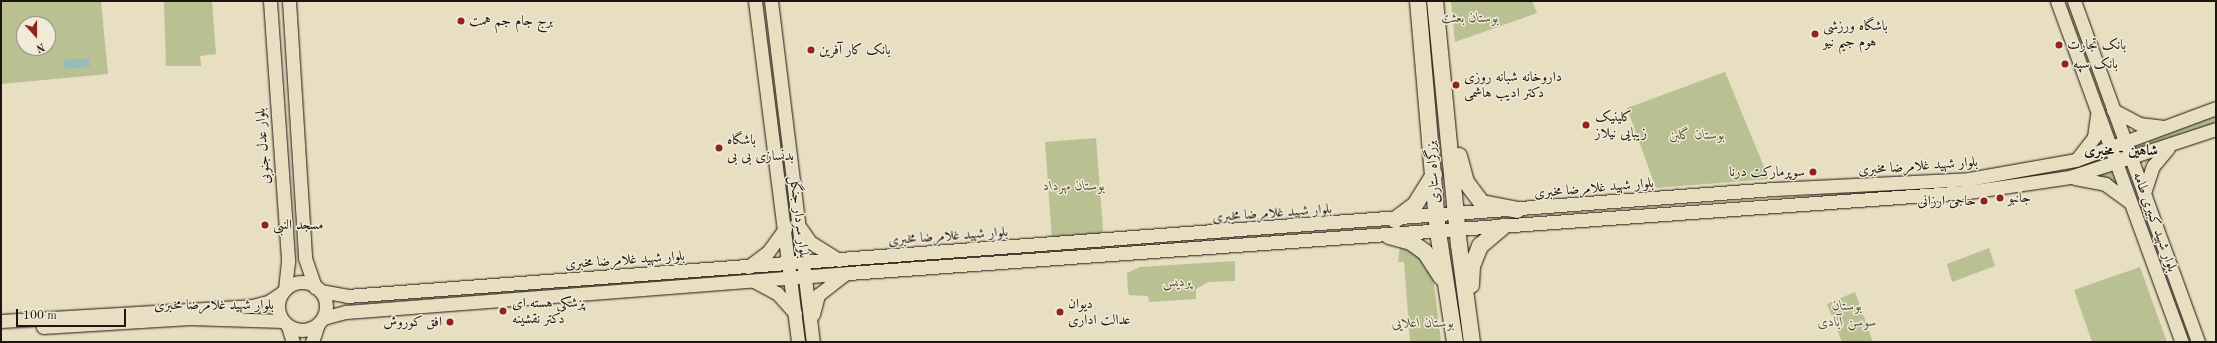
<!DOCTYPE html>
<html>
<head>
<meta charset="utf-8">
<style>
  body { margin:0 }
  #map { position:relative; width:2217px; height:343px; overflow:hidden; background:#e8dec2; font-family:"Old Standard TT",Amiri,serif }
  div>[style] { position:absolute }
  .green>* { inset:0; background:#b9c091 }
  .water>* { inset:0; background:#9bb }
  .roads { filter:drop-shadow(0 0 1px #1f140f) drop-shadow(0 0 1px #1f140f) }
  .major>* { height:13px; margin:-6.5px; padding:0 6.5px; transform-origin:6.5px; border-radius:6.5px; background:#e8dec2 }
  .major>.ring { margin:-6.5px; padding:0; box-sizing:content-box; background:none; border:13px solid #e8dec2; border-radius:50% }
  .highway>* { height:16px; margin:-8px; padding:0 8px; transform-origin:8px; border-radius:8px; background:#e8dec2 }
  .dots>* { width:11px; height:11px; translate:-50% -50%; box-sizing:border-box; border:2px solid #f0ead7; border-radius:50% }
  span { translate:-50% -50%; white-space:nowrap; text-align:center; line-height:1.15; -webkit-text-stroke:3px #f0ead7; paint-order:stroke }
  .park-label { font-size:14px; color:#55503c; font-style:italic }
  .poi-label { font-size:14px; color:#1f140f }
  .left { translate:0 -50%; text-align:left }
  .right { translate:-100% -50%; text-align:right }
  .street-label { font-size:14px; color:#1f140f }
  .neighbourhood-label { font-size:15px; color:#1f140f; font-weight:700 }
  .frame { position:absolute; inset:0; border:2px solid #1f140f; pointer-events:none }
  .north { position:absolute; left:16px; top:16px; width:40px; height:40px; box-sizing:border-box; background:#f0ead7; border:1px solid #9c9487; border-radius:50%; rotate:159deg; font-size:11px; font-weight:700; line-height:16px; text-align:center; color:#1f140f }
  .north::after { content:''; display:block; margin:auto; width:14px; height:18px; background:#8f2418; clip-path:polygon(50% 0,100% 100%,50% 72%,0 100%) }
  .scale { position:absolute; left:16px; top:309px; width:110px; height:18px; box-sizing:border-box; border:2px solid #1f140f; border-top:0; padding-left:5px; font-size:12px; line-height:14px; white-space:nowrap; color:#1f140f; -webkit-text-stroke:3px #f0ead7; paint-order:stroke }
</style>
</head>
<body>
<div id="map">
  <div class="green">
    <i style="clip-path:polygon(evenodd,1px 1px,101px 1px,108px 74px,1px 84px,1px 1px,24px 24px,48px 24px,48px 48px,24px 48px,24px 24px)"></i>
    <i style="clip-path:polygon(164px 1px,212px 1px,216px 54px,200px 56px,201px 66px,166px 66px)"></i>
    <i style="clip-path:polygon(1451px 1px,1532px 1px,1537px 13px,1455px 42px)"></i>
    <i style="clip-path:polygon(1725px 72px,1769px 179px,1656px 188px,1627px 108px)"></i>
    <i style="clip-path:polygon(2216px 114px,2216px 125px,2135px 148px,2136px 143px)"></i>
    <i style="clip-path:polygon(1096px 138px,1103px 230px,1099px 235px,1052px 239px,1045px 142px)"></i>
    <i style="clip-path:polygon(2112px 170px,2122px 193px,2092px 176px)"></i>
    <i style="clip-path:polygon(1400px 247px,1418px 255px,1433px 277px,1441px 341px,1410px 342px,1404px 262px,1398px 262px)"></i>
    <i style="clip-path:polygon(1989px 248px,1995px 266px,1952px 282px,1947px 264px)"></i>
    <i style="clip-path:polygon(1235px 261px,1235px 281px,1208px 282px,1196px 289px,1196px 299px,1149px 302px,1148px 296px,1129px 295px,1128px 291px,1127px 273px,1140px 267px)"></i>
    <i style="clip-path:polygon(2140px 267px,2167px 342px,2092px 342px,2074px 290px)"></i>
    <i style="clip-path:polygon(1855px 292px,1873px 342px,1842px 342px,1827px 304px)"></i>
  </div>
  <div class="water">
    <i style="clip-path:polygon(89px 58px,90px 67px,64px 69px,63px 60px)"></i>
  </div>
  <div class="roads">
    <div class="major">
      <i style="left:270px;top:1px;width:261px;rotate:86deg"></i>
      <i style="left:288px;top:261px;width:28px;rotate:96deg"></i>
      <i style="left:289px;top:1px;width:257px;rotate:86.4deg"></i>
      <i style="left:305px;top:258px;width:31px;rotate:71deg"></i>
      <i style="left:755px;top:1px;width:344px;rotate:82.8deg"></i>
      <i style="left:771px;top:1px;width:344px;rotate:83deg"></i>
      <i style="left:2057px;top:1px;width:363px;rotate:69.9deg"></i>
      <i style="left:2074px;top:1px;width:363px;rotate:70deg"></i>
      <i style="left:2113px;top:110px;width:30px;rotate:28deg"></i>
      <i style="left:2139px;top:124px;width:23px;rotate:7deg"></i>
      <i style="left:2077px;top:159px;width:28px;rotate:-52deg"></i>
      <i style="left:2094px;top:137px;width:22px;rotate:-82deg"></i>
      <i style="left:2075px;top:178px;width:31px;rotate:11deg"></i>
      <i style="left:2105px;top:184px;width:31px;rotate:36deg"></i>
      <i style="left:2144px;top:193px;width:28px;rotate:-72deg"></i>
      <i style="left:2153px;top:166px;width:23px;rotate:-50deg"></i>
      <i style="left:801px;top:229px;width:16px;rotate:55deg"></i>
      <i style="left:810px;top:242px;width:34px;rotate:32deg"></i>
      <i style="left:748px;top:267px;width:25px;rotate:-37deg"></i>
      <i style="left:768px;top:252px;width:29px;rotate:-54deg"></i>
      <i style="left:754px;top:281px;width:26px;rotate:28deg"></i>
      <i style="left:777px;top:293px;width:27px;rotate:48deg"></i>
      <i class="ring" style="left:278px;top:282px;width:35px;height:35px"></i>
      <i style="left:320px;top:291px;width:27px;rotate:10deg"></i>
      <i style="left:347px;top:296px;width:1431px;rotate:-4.29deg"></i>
      <i style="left:1774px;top:189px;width:195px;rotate:-2.9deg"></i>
      <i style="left:1969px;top:179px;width:109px;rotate:-10.1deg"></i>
      <i style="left:2076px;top:160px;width:149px;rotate:-20.4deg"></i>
      <i style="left:813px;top:314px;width:20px;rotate:-75deg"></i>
      <i style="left:818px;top:295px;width:33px;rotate:-38deg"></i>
      <i style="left:323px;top:318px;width:24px;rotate:-15deg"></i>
      <i style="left:346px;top:312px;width:505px;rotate:-4.43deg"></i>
      <i style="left:849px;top:273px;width:1122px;rotate:-4.14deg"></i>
      <i style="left:1968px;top:192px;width:103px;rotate:-8.4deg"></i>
      <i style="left:2070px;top:177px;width:154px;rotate:-18.2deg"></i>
      <i style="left:1px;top:321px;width:251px;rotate:-3.4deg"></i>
      <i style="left:252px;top:306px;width:16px;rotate:-14deg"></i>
      <i style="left:268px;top:302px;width:17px;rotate:-33deg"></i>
      <i style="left:288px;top:326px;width:17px;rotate:73deg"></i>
      <i style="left:43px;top:327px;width:147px;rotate:-3.5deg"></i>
      <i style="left:190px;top:318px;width:93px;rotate:1.8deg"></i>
      <i style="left:312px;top:342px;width:19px;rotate:-72deg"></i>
    </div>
    <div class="highway">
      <i style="left:1418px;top:1px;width:232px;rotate:85.1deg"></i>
      <i style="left:1438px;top:232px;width:111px;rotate:81.2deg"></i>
      <i style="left:1435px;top:1px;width:245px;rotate:84.4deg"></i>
      <i style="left:1459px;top:245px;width:98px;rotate:82.4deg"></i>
      <i style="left:1459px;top:156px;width:27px;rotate:75deg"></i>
      <i style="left:1466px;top:182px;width:26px;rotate:53deg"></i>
      <i style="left:1482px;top:203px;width:36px;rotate:11deg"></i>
      <i style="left:1395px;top:220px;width:25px;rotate:-37deg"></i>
      <i style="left:1415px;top:205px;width:36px;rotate:-58deg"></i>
      <i style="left:1389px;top:236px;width:23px;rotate:15deg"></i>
      <i style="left:1411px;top:242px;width:17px;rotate:36deg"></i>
      <i style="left:1425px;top:252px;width:30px;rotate:57deg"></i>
      <i style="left:1471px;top:285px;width:19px;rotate:-87deg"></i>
      <i style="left:1472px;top:266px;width:22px;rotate:-68deg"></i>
      <i style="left:1480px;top:246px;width:30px;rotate:-40deg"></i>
    </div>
  </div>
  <div class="dots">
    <i style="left:461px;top:21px;background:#8f2418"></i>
    <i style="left:1815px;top:34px;background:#8f2418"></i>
    <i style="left:2059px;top:45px;background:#8f2418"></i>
    <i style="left:811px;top:50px;background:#8f2418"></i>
    <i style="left:2065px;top:64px;background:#8f2418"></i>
    <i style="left:1456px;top:85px;background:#8f2418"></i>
    <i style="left:1586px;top:125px;background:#8f2418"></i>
    <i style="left:719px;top:148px;background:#8f2418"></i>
    <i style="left:1813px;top:172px;background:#8f2418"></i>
    <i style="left:2000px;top:198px;background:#8f2418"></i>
    <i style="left:1984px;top:201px;background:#8f2418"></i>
    <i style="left:265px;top:225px;background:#8f2418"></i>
    <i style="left:503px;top:311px;background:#8f2418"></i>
    <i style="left:1060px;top:312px;background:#8f2418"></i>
    <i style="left:450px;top:322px;background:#8f2418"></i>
  </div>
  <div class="park-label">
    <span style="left:1470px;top:18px">بوستان بعثت</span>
    <span style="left:1697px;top:135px">بوستان گلبن</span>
    <span style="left:1074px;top:186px">بوستان مهرداد</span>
    <span style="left:1177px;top:282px">پردیس</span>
    <span style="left:1847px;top:314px">بوستان<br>سوسن آبادی</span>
    <span style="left:1423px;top:323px">بوستان اعلایی</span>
  </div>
  <div class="poi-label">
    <span class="left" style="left:469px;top:21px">برج جام جم همت</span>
    <span class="left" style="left:1823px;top:34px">باشگاه ورزشی<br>هوم جیم نیو</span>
    <span class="left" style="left:2067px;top:45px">بانک تجارت</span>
    <span class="left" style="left:819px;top:50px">بانک کار آفرین</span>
    <span class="left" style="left:2073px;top:64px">بانک سپه</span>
    <span class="left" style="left:1464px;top:85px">داروخانه شبانه روزی<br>دکتر ادیب هاشمی</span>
    <span class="left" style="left:1595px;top:125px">کلینیک<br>زیبایی نیلاز</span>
    <span class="left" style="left:727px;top:148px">باشگاه<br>بدنسازی بی بی</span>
    <span class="right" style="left:1805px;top:172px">سوپرمارکت درنا</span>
    <span class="left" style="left:2008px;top:198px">جانبو</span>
    <span class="right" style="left:1976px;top:201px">حاجی ارزانی</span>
    <span class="left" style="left:273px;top:225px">مسجد النبی</span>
    <span class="left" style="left:512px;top:311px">پزشکی هسته ای<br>دکتر نقشینه</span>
    <span class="left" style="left:1068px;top:312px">دیوان<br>عدالت اداری</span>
    <span class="right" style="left:442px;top:322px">افق کوروش</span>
  </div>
  <div class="street-label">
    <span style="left:263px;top:146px;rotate:-94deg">بلوار عدل جنوبی</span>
    <span style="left:1918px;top:166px;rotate:-4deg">بلوار شهید غلامرضا مخبری</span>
    <span style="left:1433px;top:172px;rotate:-94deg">بزرگراه ستاری</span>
    <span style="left:1594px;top:188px;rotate:-5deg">بلوار شهید غلامرضا مخبری</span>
    <span style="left:1272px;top:213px;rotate:-4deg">بلوار شهید غلامرضا مخبری</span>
    <span style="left:799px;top:217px;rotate:83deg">بلوار سردار جنگل</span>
    <span style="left:2155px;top:222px;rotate:70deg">بلوار شهید کبیری طامه</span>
    <span style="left:948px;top:236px;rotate:-4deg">بلوار شهید غلامرضا مخبری</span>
    <span style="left:625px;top:260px;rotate:-4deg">بلوار شهید غلامرضا مخبری</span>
    <span style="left:214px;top:305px">بلوار شهید غلامرضا مخبری</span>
  </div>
  <div class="neighbourhood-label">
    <span style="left:2121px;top:152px">شاهین - مخبری</span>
  </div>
  <div class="frame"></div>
  <div class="north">N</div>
  <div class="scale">100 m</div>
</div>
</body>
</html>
